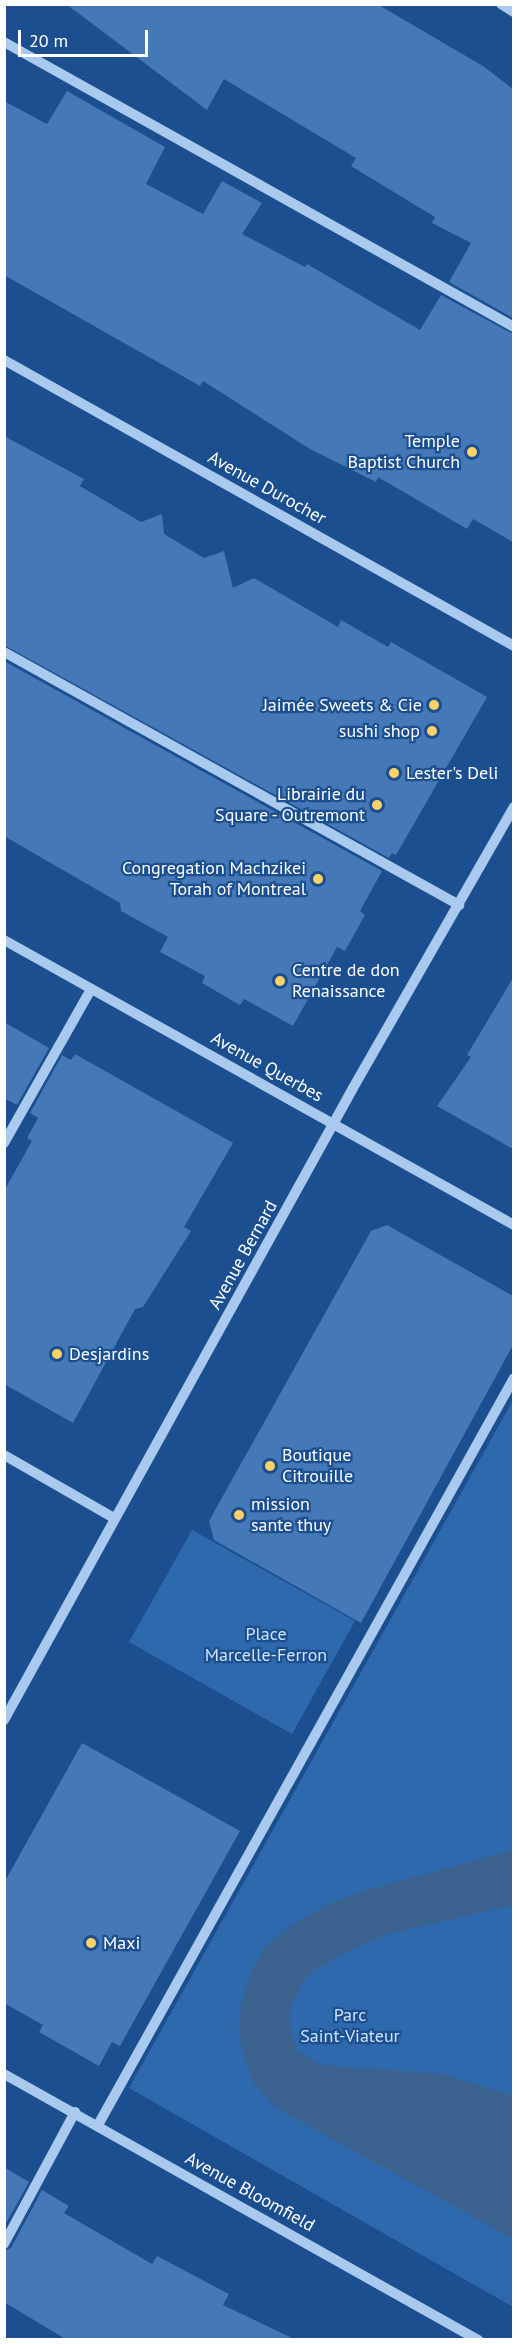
<!DOCTYPE html>
<html>
<head>
<meta charset="utf-8">
<style>
  body { margin:0 }
  #map { position:relative; width:518px; height:2344px; overflow:hidden; background:#1b4f8f; font-family:"PT Sans",sans-serif }
  div>[style] { position:absolute }
  .green>* { inset:0; background:#2e69ad }
  .water>* { inset:0; background:#3c6290 }
  .building>* { inset:0; background:#4478b7 }
  .minor>* { height:10px; margin:-5px; padding:0 5px; transform-origin:5px; border-radius:5px; background:#a9c9ee }
  .dots>* { width:16px; height:16px; translate:-50% -50%; box-sizing:border-box; border:3px solid #1b4f8f; border-radius:50% }
  span { translate:-50% -50%; white-space:nowrap; text-align:center; line-height:1.15; -webkit-text-stroke:4.5px #1b4f8f; paint-order:stroke }
  .poi-label { font-size:18px; color:#fff }
  .right { translate:-100% -50%; text-align:right }
  .left { translate:0 -50%; text-align:left }
  .street-label { font-size:18px; color:#fff }
  .park-label { font-size:18px; color:#cfe3fa }
  .frame { position:absolute; inset:0; border:6px solid #fff; pointer-events:none }
  .scale { position:absolute; left:18px; top:30px; width:130px; height:27px; box-sizing:border-box; border:3px solid #fff; border-top:0; padding-left:8px; font-size:18px; line-height:21px; white-space:nowrap; color:#fff; -webkit-text-stroke:4px #1b4f8f; paint-order:stroke }
</style>
</head>
<body>
<div id="map">
  <div class="green">
    <i style="clip-path:polygon(513px 1400px,513px 2307px,129px 2088px)"></i>
    <i style="clip-path:polygon(192px 1530px,355px 1621px,292px 1734px,129px 1642px)"></i>
  </div>
  <div class="water">
    <i style="clip-path:polygon(513px 1850px,513px 1905px,388px 1934px,342px 1954px,311px 1973px,302px 1984px,290px 2010px,289px 2026px,297px 2051px,322px 2065px,444px 2074px,513px 2096px,513px 2239px,276px 2108px,251px 2080px,239px 2036px,241px 2004px,252px 1968px,268px 1944px,290px 1926px,328px 1904px,360px 1892px)"></i>
  </div>
  <div class="building">
    <i style="clip-path:polygon(66px 4px,377px 4px,483px 66px,513px 89px,513px 318px,449px 282px,471px 243px,432px 223px,435px 217px,351px 166px,356px 158px,224px 79px,207px 110px)"></i>
    <i style="clip-path:polygon(67px 91px,165px 147px,146px 184px,203px 214px,222px 181px,262px 203px,242px 234px,305px 267px,307px 264px,420px 330px,441px 295px,513px 334px,513px 542px,473px 519px,467px 529px,378px 477px,376px 482px,310px 449px,203px 381px,200px 386px,4px 275px,4px 101px,47px 124px)"></i>
    <i style="clip-path:polygon(4px 436px,84px 479px,80px 486px,141px 522px,162px 514px,164px 534px,204px 558px,224px 551px,233px 588px,254px 578px,338px 627px,341px 620px,388px 647px,391px 642px,487px 697px,396px 855px,392px 853px,389px 858px,4px 645px)"></i>
    <i style="clip-path:polygon(4px 661px,382px 871px,360px 911px,365px 915px,345px 951px,337px 947px,293px 1026px,244px 999px,240px 1005px,202px 983px,205px 976px,160px 952px,168px 937px,121px 911px,120px 903px,4px 836px)"></i>
    <i style="clip-path:polygon(513px 978px,513px 1149px,437px 1106px,471px 1057px,467px 1055px)"></i>
    <i style="clip-path:polygon(4px 1022px,49px 1048px,17px 1105px,4px 1098px)"></i>
    <i style="clip-path:polygon(75px 1054px,233px 1143px,184px 1227px,191px 1231px,143px 1307px,135px 1309px,73px 1423px,4px 1384px,4px 1191px,32px 1141px,27px 1138px,38px 1118px,30px 1113px,62px 1055px,71px 1060px)"></i>
    <i style="clip-path:polygon(387px 1225px,513px 1296px,513px 1345px,361px 1623px,214px 1540px,209px 1521px,371px 1231px)"></i>
    <i style="clip-path:polygon(82px 1743px,240px 1831px,120px 2046px,112px 2042px,99px 2066px,39px 2032px,43px 2025px,4px 2003px,4px 1883px)"></i>
    <i style="clip-path:polygon(4px 2167px,29px 2182px,4px 2227px)"></i>
    <i style="clip-path:polygon(42px 2190px,69px 2206px,64px 2213px,152px 2264px,157px 2256px,229px 2294px,223px 2305px,296px 2340px,67px 2340px,4px 2302px,4px 2251px,11px 2248px)"></i>
  </div>
  <div class="minor">
    <i style="left:501px;top:4px;width:15px;rotate:32deg"></i>
    <i style="left:4px;top:42px;width:584px;rotate:29.2deg"></i>
    <i style="left:4px;top:360px;width:585px;rotate:29.28deg"></i>
    <i style="left:4px;top:652px;width:521px;rotate:29.08deg"></i>
    <i style="left:4px;top:940px;width:584px;rotate:29.2deg"></i>
    <i style="left:4px;top:1143px;width:177px;rotate:-60.5deg"></i>
    <i style="left:4px;top:1455px;width:127px;rotate:29.8deg"></i>
    <i style="left:4px;top:1720px;width:722px;rotate:-61.09deg"></i>
    <i style="left:353px;top:1088px;width:324px;rotate:-60.2deg"></i>
    <i style="left:4px;top:2074px;width:544px;rotate:29.3deg"></i>
    <i style="left:98px;top:2125px;width:855px;rotate:-60.89deg"></i>
    <i style="left:4px;top:2244px;width:150px;rotate:-61.7deg"></i>
  </div>
  <div class="dots">
    <i style="left:472px;top:452px;background:#ffd166"></i>
    <i style="left:434px;top:705px;background:#ffd166"></i>
    <i style="left:432px;top:731px;background:#ffd166"></i>
    <i style="left:394px;top:773px;background:#ffd166"></i>
    <i style="left:377px;top:805px;background:#ffd166"></i>
    <i style="left:318px;top:879px;background:#ffd166"></i>
    <i style="left:280px;top:981px;background:#ffd166"></i>
    <i style="left:57px;top:1354px;background:#ffd166"></i>
    <i style="left:270px;top:1466px;background:#ffd166"></i>
    <i style="left:239px;top:1515px;background:#ffd166"></i>
    <i style="left:91px;top:1943px;background:#ffd166"></i>
  </div>
  <div class="poi-label">
    <span class="right" style="left:460px;top:452px">Temple<br>Baptist Church</span>
    <span class="right" style="left:422px;top:705px">Jaimée Sweets &amp; Cie</span>
    <span class="right" style="left:420px;top:731px">sushi shop</span>
    <span class="left" style="left:406px;top:773px">Lester's Deli</span>
    <span class="right" style="left:365px;top:805px">Librairie du<br>Square - Outremont</span>
    <span class="right" style="left:306px;top:879px">Congregation Machzikei<br>Torah of Montreal</span>
    <span class="left" style="left:292px;top:981px">Centre de don<br>Renaissance</span>
    <span class="left" style="left:69px;top:1354px">Desjardins</span>
    <span class="left" style="left:282px;top:1466px">Boutique<br>Citrouille</span>
    <span class="left" style="left:251px;top:1515px">mission<br>sante thuy</span>
    <span class="left" style="left:103px;top:1943px">Maxi</span>
  </div>
  <div class="street-label">
    <span style="left:267px;top:488px;rotate:29deg">Avenue Durocher</span>
    <span style="left:267px;top:1067px;rotate:29deg">Avenue Querbes</span>
    <span style="left:243px;top:1255px;rotate:-61deg">Avenue Bernard</span>
    <span style="left:250px;top:2192px;rotate:29deg">Avenue Bloomfield</span>
  </div>
  <div class="park-label">
    <span style="left:266px;top:1645px">Place<br>Marcelle-Ferron</span>
    <span style="left:350px;top:2026px">Parc<br>Saint-Viateur</span>
  </div>
  <div class="frame"></div>
  <div class="scale">20 m</div>
</div>
</body>
</html>
